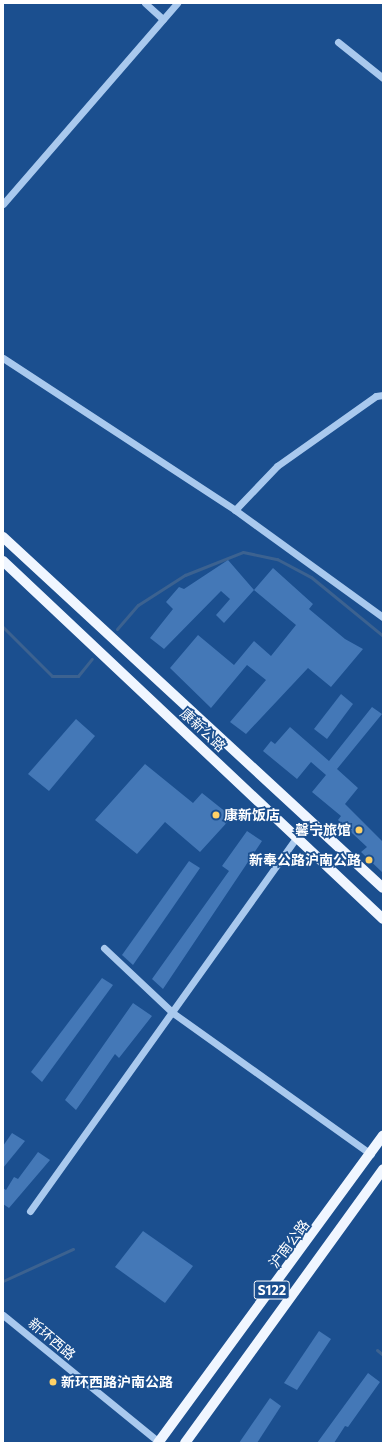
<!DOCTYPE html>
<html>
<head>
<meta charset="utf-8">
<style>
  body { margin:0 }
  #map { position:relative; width:386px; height:1446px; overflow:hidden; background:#1b4f8f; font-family:Commissioner,"Noto Sans SC",sans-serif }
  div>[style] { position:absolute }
  .stream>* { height:3px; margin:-1.5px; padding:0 1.5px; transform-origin:1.5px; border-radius:1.5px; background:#3c6290 }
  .building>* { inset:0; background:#4478b7 }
  .minor>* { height:7px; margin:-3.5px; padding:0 3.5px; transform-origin:3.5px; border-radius:3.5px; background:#a9c9ee }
  .major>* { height:10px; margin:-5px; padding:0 5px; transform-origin:5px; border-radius:5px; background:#f0f6ff }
  .dots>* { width:11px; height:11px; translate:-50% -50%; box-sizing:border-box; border:2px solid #1b4f8f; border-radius:50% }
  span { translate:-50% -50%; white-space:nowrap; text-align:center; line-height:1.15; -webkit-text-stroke:3.5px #1b4f8f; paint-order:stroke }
  .shield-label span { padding:1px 3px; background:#1b4f8f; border:1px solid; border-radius:3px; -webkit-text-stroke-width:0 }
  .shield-label { font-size:13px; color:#fff; font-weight:700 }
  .street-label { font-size:14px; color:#fff }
  .poi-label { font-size:14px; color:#fff; font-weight:700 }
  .left { translate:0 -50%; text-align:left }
  .right { translate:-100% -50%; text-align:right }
  .frame { position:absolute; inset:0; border:4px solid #fff; pointer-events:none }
</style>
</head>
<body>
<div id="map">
  <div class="stream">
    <i style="left:3px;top:627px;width:69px;rotate:45deg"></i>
    <i style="left:52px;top:676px;width:26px"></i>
    <i style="left:78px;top:676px;width:22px;rotate:-51deg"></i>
    <i style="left:117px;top:629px;width:32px;rotate:-49deg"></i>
    <i style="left:138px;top:605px;width:56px;rotate:-32.6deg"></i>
    <i style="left:185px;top:575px;width:62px;rotate:-21.6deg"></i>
    <i style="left:243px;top:552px;width:35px;rotate:12deg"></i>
    <i style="left:277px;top:559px;width:38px;rotate:28deg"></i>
    <i style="left:311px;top:577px;width:93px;rotate:39.3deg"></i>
    <i style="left:3px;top:1281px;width:77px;rotate:-24.6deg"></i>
    <i style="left:377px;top:1350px;width:8px;rotate:40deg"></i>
  </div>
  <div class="building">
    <i style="clip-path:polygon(228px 560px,254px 590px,224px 623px,216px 615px,230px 599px,221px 591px,164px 649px,150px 638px,173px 609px,166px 602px,179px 587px,184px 589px)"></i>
    <i style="clip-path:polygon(273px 568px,313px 604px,309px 609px,345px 639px,363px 649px,331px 687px,308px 668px,246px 734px,230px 722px,266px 680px,247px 665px,211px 708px,170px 668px,198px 635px,234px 665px,254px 641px,271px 656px,296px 625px,254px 590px)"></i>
    <i style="clip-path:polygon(341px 694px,353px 704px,327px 739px,314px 729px)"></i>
    <i style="clip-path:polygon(372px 707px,382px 714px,337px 769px,358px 788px,345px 804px,383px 842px,383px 873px,361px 852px,367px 847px,338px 820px,341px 816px,312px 792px,326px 775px,311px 762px,297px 779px,263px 751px,271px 741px,275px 744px,290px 727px,329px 761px)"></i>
    <i style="clip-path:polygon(76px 719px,95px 736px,49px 791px,28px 774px)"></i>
    <i style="clip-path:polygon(145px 764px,193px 803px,202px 793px,232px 817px,200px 852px,165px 822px,137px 854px,95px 820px)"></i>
    <i style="clip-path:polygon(247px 831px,262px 841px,163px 989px,152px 979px,229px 871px,222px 866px)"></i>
    <i style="clip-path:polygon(189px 861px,200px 868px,133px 965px,122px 955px)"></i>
    <i style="clip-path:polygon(102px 978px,113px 985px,42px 1082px,31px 1072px)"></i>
    <i style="clip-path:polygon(133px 1003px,152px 1016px,119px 1058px,115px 1054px,76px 1110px,65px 1100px)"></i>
    <i style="clip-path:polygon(12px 1133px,25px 1141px,3px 1168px,3px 1146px)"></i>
    <i style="clip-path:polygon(38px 1152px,50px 1160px,9px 1208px,3px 1204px,3px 1188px,6px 1190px,14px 1177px,18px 1179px)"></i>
    <i style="clip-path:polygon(143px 1231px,193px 1266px,165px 1303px,115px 1267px)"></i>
    <i style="clip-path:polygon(319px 1331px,331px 1339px,297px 1390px,284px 1383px)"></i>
    <i style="clip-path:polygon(368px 1373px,380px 1382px,348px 1427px,345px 1426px,334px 1443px,317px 1443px)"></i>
    <i style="clip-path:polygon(270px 1398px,281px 1406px,257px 1443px,239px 1443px)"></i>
  </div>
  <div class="minor">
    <i style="left:145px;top:3px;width:24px;rotate:42deg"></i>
    <i style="left:338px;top:42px;width:58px;rotate:38.7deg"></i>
    <i style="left:3px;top:204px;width:266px;rotate:-49.1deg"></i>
    <i style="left:3px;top:358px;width:277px;rotate:33.2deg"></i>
    <i style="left:235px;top:510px;width:183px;rotate:35.9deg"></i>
    <i style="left:235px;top:510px;width:61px;rotate:-46.3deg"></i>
    <i style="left:277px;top:466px;width:121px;rotate:-35.3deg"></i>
    <i style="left:376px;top:396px;width:7px;rotate:-8deg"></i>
    <i style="left:104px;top:948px;width:95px;rotate:43.3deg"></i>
    <i style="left:173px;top:1013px;width:243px;rotate:35.5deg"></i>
    <i style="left:30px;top:1211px;width:460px;rotate:-54.5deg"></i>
    <i style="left:3px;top:1315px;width:203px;rotate:39.2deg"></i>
  </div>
  <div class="major">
    <i style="left:3px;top:537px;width:517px;rotate:42.73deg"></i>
    <i style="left:3px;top:561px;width:522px;rotate:43.29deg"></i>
    <i style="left:158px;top:1443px;width:381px;rotate:-53.8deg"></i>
    <i style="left:185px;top:1443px;width:338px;rotate:-54.1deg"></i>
  </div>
  <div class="dots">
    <i style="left:216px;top:815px;background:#ffd166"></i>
    <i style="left:359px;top:830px;background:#ffd166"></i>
    <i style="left:369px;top:860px;background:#ffd166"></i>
    <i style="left:53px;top:1382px;background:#ffd166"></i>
  </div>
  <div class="shield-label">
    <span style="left:272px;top:1290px">S122</span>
  </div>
  <div class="street-label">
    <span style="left:203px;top:730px;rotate:43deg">康新公路</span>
    <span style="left:289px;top:1244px;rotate:-53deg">沪南公路</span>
    <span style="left:52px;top:1339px;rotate:40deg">新环西路</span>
  </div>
  <div class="poi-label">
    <span class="left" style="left:224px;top:815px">康新饭店</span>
    <span class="right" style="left:351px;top:830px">馨宁旅馆</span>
    <span class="right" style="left:361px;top:860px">新奉公路沪南公路</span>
    <span class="left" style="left:61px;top:1382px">新环西路沪南公路</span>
  </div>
  <div class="frame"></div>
</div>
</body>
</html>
